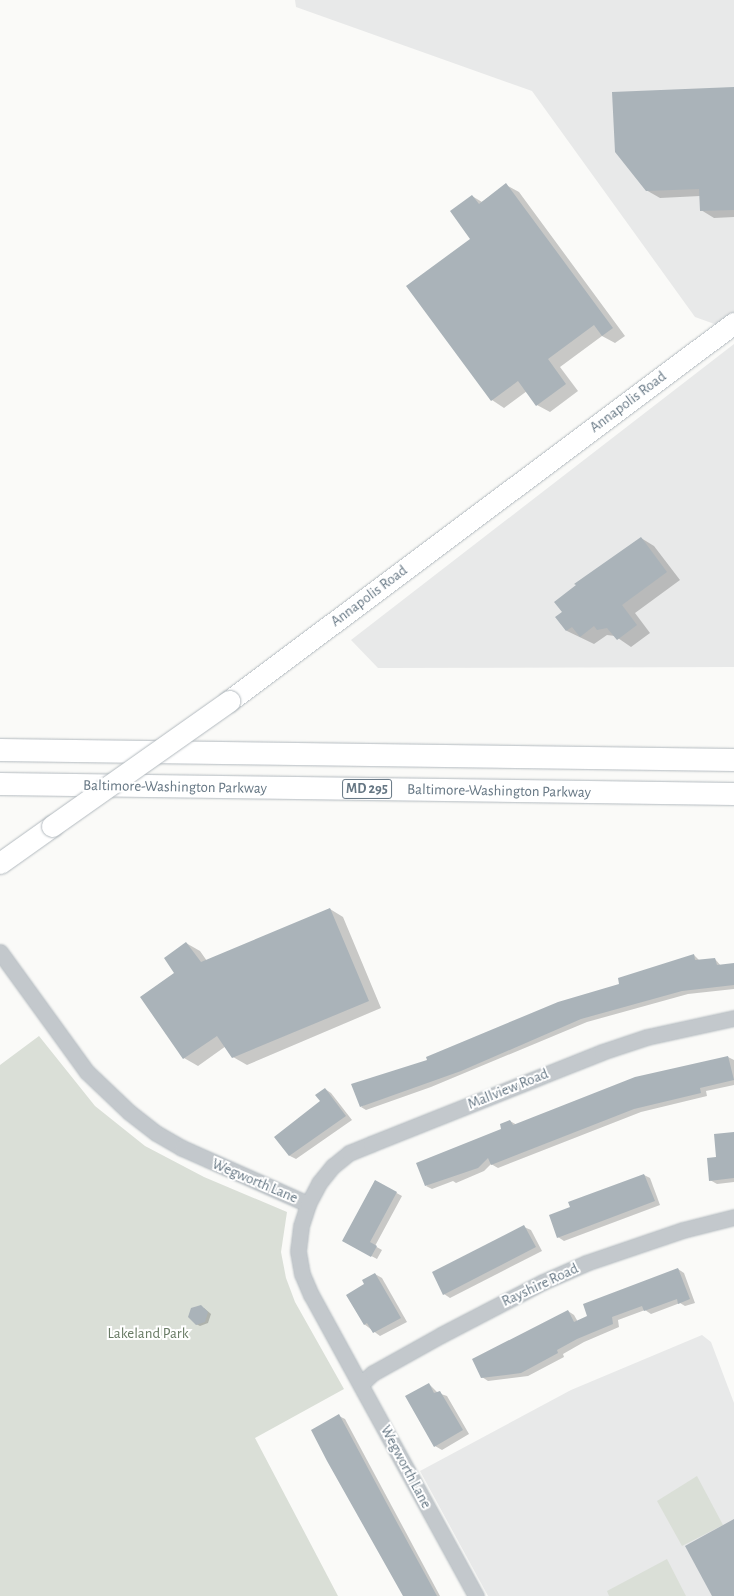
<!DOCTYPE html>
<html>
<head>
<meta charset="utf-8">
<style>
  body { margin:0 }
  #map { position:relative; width:734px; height:1596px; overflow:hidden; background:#fafaf8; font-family:"Alegreya Sans",sans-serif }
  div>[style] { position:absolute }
  .built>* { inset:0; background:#e8e9e9 }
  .green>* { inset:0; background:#dadfd7 }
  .shadow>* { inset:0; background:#0003 }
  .building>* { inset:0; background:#aab3b9 }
  .roads { filter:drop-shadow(0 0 1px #b3babf) drop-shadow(0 0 1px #b3babf) }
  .street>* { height:15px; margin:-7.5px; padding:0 7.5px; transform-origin:7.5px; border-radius:7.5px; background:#c3c8cc }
  .secondary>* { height:21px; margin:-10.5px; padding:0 10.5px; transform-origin:10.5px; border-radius:10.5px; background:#fff }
  .highway>* { height:22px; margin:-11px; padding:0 11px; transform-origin:11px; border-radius:11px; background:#fff }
  .bridges { filter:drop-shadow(0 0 1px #b3babf) drop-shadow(0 0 1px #b3babf) }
  .secondary-bridge>* { height:21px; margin:-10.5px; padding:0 10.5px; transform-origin:10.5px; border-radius:10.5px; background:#fff }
  span { translate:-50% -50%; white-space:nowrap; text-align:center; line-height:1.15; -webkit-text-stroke:4px #fff; paint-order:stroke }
  .shield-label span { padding:1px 3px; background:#fff; border:1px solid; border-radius:3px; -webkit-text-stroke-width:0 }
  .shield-label { font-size:14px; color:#657683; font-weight:700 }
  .street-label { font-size:15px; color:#657683 }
  .park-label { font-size:15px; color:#687a64 }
</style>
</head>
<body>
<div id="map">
  <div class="built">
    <i style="clip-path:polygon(295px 0,734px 0,734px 331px,695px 317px,532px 91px,296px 7px)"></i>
    <i style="clip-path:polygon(734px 344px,734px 667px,378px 668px,351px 640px)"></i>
    <i style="clip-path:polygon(702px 1335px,711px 1342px,734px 1403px,734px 1596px,488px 1596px,420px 1471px,571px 1390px)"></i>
  </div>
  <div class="green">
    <i style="clip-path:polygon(39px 1036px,95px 1106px,145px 1146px,204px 1177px,287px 1212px,281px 1252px,286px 1278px,295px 1302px,344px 1389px,255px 1438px,338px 1596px,0 1596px,0 1065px)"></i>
    <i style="clip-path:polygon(697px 1476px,723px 1525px,682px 1546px,657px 1501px)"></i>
    <i style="clip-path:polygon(667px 1559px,686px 1596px,609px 1596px,607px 1591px)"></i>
  </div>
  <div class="shadow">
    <i style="clip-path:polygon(734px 88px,734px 217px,714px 218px,701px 210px,700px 196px,660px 198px,646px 190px)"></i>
    <i style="clip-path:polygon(506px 185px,519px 192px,625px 336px,615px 343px,602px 336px,560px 367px,578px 391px,550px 412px,537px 405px,527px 391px,504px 408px,492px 400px,471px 239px,472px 196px,482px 202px)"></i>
    <i style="clip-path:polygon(641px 538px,654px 546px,680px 580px,635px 613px,650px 633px,631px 647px,615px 636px,607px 635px,594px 644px,567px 631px,557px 617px)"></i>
    <i style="clip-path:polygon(330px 909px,343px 917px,381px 1008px,247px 1065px,233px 1057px,226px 1046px,198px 1066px,184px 1058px,141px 997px,175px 973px,186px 943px,200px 951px,207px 961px)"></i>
    <i style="clip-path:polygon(694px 955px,700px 961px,715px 959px,721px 966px,734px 964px,734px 989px,688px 994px,587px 1022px,431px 1087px,366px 1110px,361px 1107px,429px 1060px)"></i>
    <i style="clip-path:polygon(728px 1057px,734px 1060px,734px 1085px,706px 1091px,707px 1096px,641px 1112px,498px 1168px,491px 1164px,484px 1171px,456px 1183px,453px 1181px,432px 1189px,426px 1186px,503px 1130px,510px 1121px,517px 1125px,635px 1078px)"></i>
    <i style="clip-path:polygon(325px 1089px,331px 1093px,352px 1120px,296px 1159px,290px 1156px,275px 1137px,321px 1102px)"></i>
    <i style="clip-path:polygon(734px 1133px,734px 1182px,717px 1184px,710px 1180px,717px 1158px)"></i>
    <i style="clip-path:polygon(644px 1175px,650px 1178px,660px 1205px,564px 1241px,558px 1237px,572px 1207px)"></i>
    <i style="clip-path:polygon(375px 1181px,402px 1196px,375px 1246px,382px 1250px,377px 1259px,343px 1241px)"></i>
    <i style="clip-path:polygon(524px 1227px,531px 1230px,542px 1251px,450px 1298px,444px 1294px)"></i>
    <i style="clip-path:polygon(678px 1269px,684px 1273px,695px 1303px,685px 1306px,680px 1303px,651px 1314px,645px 1310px,618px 1320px,619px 1327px,584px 1342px,563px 1354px,564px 1357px,528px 1376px,488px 1381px,482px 1377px,568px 1311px,574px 1315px,578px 1322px)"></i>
    <i style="clip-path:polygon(375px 1274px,382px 1278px,407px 1322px,380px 1336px,364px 1324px,366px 1285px)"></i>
    <i style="clip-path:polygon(204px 1308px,211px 1314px,208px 1323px,200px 1326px,196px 1324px)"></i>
    <i style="clip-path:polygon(429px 1384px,438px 1393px,447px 1396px,469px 1434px,442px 1450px,435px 1446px)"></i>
    <i style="clip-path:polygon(339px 1416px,345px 1419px,440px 1596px,404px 1596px)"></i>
  </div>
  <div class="building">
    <i style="clip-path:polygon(734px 87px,734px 210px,700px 211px,699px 189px,646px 191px,615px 152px,612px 92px)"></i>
    <i style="clip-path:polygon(506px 183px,613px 328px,602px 336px,594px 325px,548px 359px,566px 384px,536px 406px,518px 381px,491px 401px,406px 286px,470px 239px,450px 211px,472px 195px,479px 204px)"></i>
    <i style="clip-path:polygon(641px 537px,667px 572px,622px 605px,637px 625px,617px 640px,607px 628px,597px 630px,594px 626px,580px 637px,572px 627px,566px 631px,555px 617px,562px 612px,554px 602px,576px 585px,574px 584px)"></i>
    <i style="clip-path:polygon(330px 908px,369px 1001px,232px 1058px,217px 1036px,183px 1059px,140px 997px,174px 973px,164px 958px,186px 942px,201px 962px)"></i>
    <i style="clip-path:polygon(694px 954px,695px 960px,715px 958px,717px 965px,734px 963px,734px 985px,682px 991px,581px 1019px,461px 1071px,360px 1107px,351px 1084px,427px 1060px,426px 1057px,558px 1002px,619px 984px,618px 978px)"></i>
    <i style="clip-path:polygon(728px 1056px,734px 1080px,700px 1088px,701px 1093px,634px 1109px,491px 1165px,488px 1158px,478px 1168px,425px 1186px,416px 1163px,501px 1129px,500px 1124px,510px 1120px,513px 1125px,635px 1077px)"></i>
    <i style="clip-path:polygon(325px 1088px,346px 1116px,289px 1156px,274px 1137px,320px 1101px,315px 1095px)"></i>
    <i style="clip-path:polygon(734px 1132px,734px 1178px,709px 1181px,707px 1158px,716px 1157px,714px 1134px)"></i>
    <i style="clip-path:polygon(644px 1174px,655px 1201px,557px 1238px,549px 1215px,570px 1207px,568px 1202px)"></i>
    <i style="clip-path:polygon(375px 1180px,397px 1192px,370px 1242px,377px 1246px,371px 1257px,342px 1241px)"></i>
    <i style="clip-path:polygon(524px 1225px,536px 1247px,443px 1295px,432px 1272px)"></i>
    <i style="clip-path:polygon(678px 1268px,690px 1299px,678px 1304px,677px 1299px,644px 1311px,642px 1306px,612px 1317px,613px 1324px,577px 1339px,557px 1350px,558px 1353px,521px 1373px,481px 1378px,472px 1359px,568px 1310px,574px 1322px,587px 1316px,583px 1304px)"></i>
    <i style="clip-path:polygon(375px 1273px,401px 1318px,373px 1333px,367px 1323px,364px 1325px,346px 1295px,364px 1284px,362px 1280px)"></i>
    <i style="clip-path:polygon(201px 1305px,208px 1312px,205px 1322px,196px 1325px,188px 1317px,191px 1308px)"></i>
    <i style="clip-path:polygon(429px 1383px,434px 1393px,440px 1391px,463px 1430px,434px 1447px,405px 1396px)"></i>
    <i style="clip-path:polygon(339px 1414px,394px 1517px,437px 1596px,403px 1596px,327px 1461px,311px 1430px)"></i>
    <i style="clip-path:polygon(734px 1519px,734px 1596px,712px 1596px,685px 1546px)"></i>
  </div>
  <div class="roads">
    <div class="street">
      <i style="left:0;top:952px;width:148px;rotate:54.1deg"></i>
      <i style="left:87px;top:1072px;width:58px;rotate:43.6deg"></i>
      <i style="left:129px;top:1112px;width:34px;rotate:38deg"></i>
      <i style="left:156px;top:1133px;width:30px;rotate:30deg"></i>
      <i style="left:182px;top:1148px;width:138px;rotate:24deg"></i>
      <i style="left:361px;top:1384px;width:16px;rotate:-43deg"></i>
      <i style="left:373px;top:1373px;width:78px;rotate:-29.2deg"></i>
      <i style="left:441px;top:1335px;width:115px;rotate:-27.5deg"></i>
      <i style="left:543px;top:1282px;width:47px;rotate:-23.8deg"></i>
      <i style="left:586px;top:1263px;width:102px;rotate:-18.8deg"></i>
      <i style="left:683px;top:1230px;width:53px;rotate:-14.3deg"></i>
      <i style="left:476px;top:1596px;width:343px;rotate:-118.7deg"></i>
      <i style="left:311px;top:1295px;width:23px;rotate:-113deg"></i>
      <i style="left:302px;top:1274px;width:23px;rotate:-100deg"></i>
      <i style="left:298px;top:1251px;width:25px;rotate:-83deg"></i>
      <i style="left:301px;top:1226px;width:23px;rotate:-72deg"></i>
      <i style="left:308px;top:1204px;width:24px;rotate:-62deg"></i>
      <i style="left:319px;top:1183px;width:22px;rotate:-51deg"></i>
      <i style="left:333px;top:1166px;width:21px;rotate:-39deg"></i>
      <i style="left:349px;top:1153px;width:24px;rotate:-22deg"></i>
      <i style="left:371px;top:1144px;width:249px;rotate:-21.7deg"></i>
      <i style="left:602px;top:1052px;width:47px;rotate:-18.4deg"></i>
      <i style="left:647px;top:1037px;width:89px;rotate:-12.3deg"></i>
    </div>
    <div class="secondary">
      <i style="left:229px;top:701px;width:631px;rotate:-36.82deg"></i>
      <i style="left:0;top:863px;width:64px;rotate:-35.4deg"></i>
    </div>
    <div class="highway">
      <i style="left:0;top:750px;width:734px;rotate:0.78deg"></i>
      <i style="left:0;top:784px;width:734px;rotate:0.78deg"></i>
    </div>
  </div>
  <div class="bridges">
    <div class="secondary-bridge">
      <i style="left:52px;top:826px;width:217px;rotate:-35.2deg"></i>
    </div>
  </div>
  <div class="shield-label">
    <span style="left:367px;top:789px">MD 295</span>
  </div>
  <div class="street-label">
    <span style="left:628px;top:402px;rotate:-37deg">Annapolis Road</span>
    <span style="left:369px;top:596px;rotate:-37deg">Annapolis Road</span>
    <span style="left:175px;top:787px;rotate:1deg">Baltimore-Washington Parkway</span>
    <span style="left:499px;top:791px;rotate:1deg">Baltimore-Washington Parkway</span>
    <span style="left:508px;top:1089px;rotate:-22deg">Mallview Road</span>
    <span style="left:255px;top:1181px;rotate:23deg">Wegworth Lane</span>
    <span style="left:540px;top:1285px;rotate:-25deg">Rayshire Road</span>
    <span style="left:406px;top:1467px;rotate:62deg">Wegworth Lane</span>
  </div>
  <div class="park-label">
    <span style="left:148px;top:1334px">Lakeland Park</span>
  </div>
</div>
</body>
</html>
